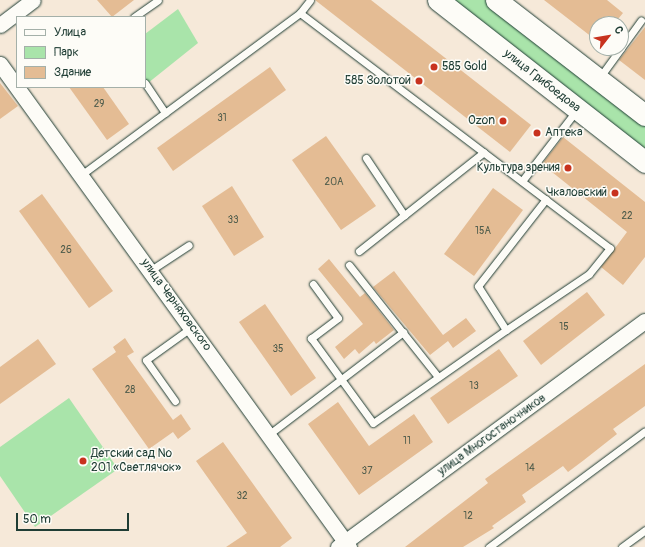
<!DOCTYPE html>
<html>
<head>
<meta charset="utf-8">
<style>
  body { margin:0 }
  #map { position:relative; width:645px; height:547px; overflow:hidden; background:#f6e9d9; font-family:Pangolin,sans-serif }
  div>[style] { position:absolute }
  .green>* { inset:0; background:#a9e4aa }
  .building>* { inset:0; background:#e4bc94 }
  .roads { filter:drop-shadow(0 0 1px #1f3d34) drop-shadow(0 0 1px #1f3d34) }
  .lane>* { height:7px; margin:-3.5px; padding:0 3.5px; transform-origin:3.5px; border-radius:3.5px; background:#fdfcf7 }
  .street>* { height:15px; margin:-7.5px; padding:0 7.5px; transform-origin:7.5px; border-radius:7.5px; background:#fdfcf7 }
  .secondary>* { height:21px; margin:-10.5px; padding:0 10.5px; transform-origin:10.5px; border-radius:10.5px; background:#fdfcf7 }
  .dots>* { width:11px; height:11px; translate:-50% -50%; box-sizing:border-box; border:2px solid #fdfcf7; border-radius:50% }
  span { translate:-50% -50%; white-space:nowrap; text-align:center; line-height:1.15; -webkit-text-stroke:3px #fdfcf7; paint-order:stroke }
  .number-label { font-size:10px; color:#505d4c }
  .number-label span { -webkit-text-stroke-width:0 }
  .poi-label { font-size:12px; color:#1f3d34 }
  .left { translate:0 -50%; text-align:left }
  .right { translate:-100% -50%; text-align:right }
  .street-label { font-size:12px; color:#1f3d34 }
  .legend { position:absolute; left:16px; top:16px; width:130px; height:72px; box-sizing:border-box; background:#fdfcf7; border:1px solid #a4b0a9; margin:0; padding:5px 7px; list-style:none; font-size:12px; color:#1f3d34 }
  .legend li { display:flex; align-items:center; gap:8px; height:20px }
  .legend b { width:20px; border:1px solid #a4b0a9 }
  .north { position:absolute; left:589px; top:16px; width:40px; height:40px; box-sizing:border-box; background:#fdfcf7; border:1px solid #a4b0a9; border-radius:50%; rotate:59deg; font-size:11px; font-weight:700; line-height:16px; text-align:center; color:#1f3d34 }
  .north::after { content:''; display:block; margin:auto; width:14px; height:18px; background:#c8321e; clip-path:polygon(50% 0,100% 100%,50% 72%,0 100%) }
  .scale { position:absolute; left:16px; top:513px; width:113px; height:18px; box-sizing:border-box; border:2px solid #1f3d34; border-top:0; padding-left:5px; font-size:12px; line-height:14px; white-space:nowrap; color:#1f3d34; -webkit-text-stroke:3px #fdfcf7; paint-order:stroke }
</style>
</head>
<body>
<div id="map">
  <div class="green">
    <i style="clip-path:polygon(446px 0,485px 0,645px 124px,645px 156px)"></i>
    <i style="clip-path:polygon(178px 9px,198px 43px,148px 83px,145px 78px,145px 34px)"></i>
    <i style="clip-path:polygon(69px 398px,118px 469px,35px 527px,0 476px,0 447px)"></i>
  </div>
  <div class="building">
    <i style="clip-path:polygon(97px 0,134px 0,112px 17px)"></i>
    <i style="clip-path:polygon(315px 0,371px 0,531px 125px,510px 152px)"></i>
    <i style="clip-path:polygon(544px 0,607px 0,623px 13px,614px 24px,597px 24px,597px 41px)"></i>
    <i style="clip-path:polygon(645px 27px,645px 80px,619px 60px)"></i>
    <i style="clip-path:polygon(270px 67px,286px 90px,173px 171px,157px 148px)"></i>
    <i style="clip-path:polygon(0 83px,18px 106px,0 119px)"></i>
    <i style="clip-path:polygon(69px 87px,103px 87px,129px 124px,107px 140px)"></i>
    <i style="clip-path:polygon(326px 136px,376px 206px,341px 230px,292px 160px)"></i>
    <i style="clip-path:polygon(563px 137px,645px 202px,645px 257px,623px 285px,601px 267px,627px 232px,542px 164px)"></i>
    <i style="clip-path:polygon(232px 186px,264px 237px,234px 256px,202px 206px)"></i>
    <i style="clip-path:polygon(493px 188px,523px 210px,474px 276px,444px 254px)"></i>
    <i style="clip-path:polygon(42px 194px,113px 291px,89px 308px,19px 211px)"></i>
    <i style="clip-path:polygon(329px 259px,360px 297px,365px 293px,394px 330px,376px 344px,374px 341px,359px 354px,355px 349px,344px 359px,335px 347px,363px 324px,318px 269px)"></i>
    <i style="clip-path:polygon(394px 271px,443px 335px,466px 318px,476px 331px,453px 348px,448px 341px,430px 355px,373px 287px)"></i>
    <i style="clip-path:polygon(587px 292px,605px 315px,541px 365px,523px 341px)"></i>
    <i style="clip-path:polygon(265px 304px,316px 378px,291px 396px,239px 322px)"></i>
    <i style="clip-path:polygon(125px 338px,134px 352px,127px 356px,173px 420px,181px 414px,191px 429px,178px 439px,173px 432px,149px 449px,92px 369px,116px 352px,113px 347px)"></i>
    <i style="clip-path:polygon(38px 339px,56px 364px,0 404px,0 367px)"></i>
    <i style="clip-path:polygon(499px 349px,518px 376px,448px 424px,430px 398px)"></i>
    <i style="clip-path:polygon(645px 364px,645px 406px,613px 429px,617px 434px,584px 460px,568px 472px,563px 466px,522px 495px,526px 502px,492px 526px,494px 528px,463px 547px,405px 547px,488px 483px,485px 479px)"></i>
    <i style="clip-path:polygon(338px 402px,369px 446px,414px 414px,433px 442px,359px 495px,308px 424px)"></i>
    <i style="clip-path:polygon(223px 442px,292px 538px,280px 547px,226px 547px,247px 533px,196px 461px)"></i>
  </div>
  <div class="roads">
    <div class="lane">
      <i style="left:300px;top:13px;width:389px;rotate:37.2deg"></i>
      <i style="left:610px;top:248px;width:33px;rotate:129deg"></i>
      <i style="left:589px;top:274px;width:100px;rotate:146deg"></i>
      <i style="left:506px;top:330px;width:52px;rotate:-122.5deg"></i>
      <i style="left:478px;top:286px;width:110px;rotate:-52deg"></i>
      <i style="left:134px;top:17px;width:29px;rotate:-35deg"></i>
      <i style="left:621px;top:48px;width:34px;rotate:-54deg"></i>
      <i style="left:600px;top:77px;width:36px;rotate:-54deg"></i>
      <i style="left:145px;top:83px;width:36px;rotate:56deg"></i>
      <i style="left:366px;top:158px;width:69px;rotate:56.3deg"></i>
      <i style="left:81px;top:175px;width:272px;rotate:-36.5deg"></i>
      <i style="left:300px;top:13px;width:16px;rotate:-52deg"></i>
      <i style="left:522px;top:181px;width:88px;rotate:-52.4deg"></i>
      <i style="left:359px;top:251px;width:159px;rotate:-38.4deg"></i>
      <i style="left:349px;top:265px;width:143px;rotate:51.5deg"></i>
      <i style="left:151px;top:270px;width:45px;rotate:-33.3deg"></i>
      <i style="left:313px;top:284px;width:42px;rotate:53.7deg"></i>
      <i style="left:338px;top:318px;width:34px;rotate:143deg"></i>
      <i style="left:311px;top:338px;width:105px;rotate:53.9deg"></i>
      <i style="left:373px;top:423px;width:162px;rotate:-35deg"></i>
      <i style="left:175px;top:401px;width:50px;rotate:-125.3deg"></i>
      <i style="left:146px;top:360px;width:57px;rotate:-35.7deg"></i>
      <i style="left:268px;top:435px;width:170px;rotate:-37.3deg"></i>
      <i style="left:489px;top:547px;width:194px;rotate:-36.6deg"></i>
      <i style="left:622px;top:547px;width:29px;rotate:-36deg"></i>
    </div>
    <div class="street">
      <i style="left:0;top:25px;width:41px;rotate:-37.1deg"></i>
      <i style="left:0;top:64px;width:596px;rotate:54.15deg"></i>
      <i style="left:338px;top:547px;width:381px;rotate:-36.4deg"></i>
    </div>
    <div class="secondary">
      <i style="left:438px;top:0;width:263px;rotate:38deg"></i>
      <i style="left:496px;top:0;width:188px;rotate:37.7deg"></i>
    </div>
  </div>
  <div class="dots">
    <i style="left:434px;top:67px;background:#c8321e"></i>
    <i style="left:419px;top:81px;background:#c8321e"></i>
    <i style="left:503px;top:121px;background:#c8321e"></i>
    <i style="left:537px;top:133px;background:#c8321e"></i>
    <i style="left:568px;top:168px;background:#c8321e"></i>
    <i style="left:615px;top:193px;background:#c8321e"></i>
    <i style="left:83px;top:461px;background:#c8321e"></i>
  </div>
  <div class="number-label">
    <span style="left:99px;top:105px">29</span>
    <span style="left:222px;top:119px">31</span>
    <span style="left:334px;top:183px">20А</span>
    <span style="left:627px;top:217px">22</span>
    <span style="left:233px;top:221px">33</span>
    <span style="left:483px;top:232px">15А</span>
    <span style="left:66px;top:251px">26</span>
    <span style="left:564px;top:328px">15</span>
    <span style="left:278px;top:350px">35</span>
    <span style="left:474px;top:387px">13</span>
    <span style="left:130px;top:391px">28</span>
    <span style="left:407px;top:442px">11</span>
    <span style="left:530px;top:469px">14</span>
    <span style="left:367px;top:472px">37</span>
    <span style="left:242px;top:497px">32</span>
    <span style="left:468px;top:517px">12</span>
  </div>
  <div class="poi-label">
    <span class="left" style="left:442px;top:67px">585 Gold</span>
    <span class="right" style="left:411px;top:81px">585 Золотой</span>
    <span class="right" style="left:495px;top:121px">Ozon</span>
    <span class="left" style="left:545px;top:133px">Аптека</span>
    <span class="right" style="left:560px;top:168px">Культура зрения</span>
    <span class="right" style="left:607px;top:193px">Чкаловский</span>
    <span class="left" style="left:91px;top:461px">Детский сад №<br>201 «Светлячок»</span>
  </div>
  <div class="street-label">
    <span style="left:542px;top:81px;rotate:38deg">улица Грибоедова</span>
    <span style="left:176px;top:305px;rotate:54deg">улица Черняховского</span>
    <span style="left:492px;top:435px;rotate:-36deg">улица Многостаночников</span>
  </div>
  <ul class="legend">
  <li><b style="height:5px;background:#fdfcf7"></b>Улица</li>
  <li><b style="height:11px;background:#a9e4aa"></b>Парк</li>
  <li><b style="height:11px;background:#e4bc94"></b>Здание</li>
  </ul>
  <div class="north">С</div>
  <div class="scale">50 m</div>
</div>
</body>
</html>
